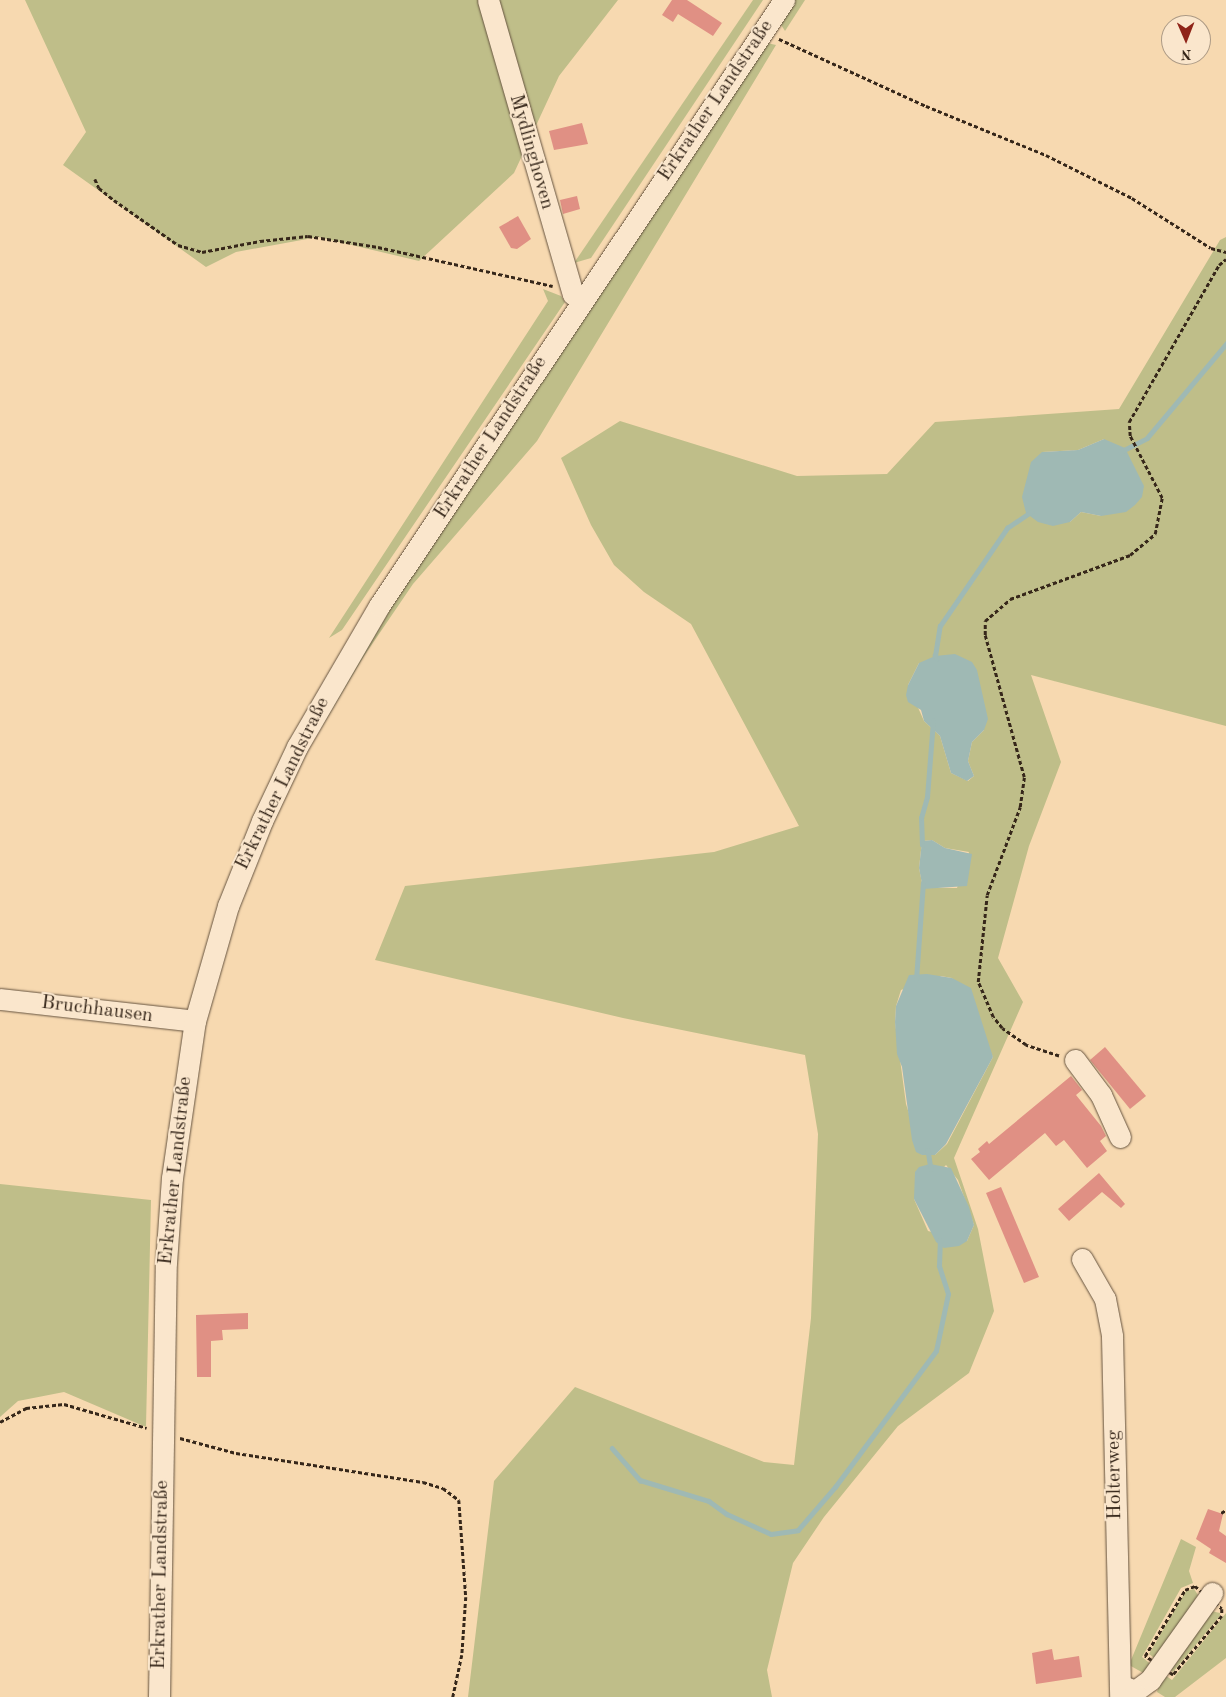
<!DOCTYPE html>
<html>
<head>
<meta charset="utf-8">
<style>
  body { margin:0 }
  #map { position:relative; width:1226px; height:1697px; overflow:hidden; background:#f7d9b0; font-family:"Old Standard TT",serif }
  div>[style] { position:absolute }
  .green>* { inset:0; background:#bfbe89 }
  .water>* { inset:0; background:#9fb9b4 }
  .stream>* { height:4.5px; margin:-2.25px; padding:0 2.25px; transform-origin:2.25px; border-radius:2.25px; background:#9fb9b4 }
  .building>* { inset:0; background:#e09084 }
  .path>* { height:2.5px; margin-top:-1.25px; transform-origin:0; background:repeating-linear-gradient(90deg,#36271a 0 4px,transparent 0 6.5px) }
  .roads { filter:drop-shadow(0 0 1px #665440) drop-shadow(0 0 1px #665440) }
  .minor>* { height:21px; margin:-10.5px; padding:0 10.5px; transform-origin:10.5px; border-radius:10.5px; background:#fae6cc }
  span { translate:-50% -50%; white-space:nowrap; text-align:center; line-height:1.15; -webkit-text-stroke:4px #fae6cc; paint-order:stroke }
  .street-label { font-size:20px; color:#36271a }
  .north { position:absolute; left:1161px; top:15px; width:50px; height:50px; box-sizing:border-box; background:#fae6cc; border:1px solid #ac9a85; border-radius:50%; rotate:179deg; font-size:14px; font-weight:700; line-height:20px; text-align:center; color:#36271a }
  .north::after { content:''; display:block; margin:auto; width:18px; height:22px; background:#8f2418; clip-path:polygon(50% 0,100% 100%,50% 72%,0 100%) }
</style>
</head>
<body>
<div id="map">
  <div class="green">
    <i style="clip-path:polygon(25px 0,618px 0,559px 76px,514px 173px,419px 261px,318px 237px,236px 252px,206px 267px,63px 165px,86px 132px)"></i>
    <i style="clip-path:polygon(753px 0,763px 0,591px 258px,574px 263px)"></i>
    <i style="clip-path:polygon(791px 0,805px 0,785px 31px,778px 20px)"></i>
    <i style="clip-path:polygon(767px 43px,776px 45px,537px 441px,413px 584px,364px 656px,321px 728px,354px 663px,412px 568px)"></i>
    <i style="clip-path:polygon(evenodd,1226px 237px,1226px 726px,1031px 675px,1061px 762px,1029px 846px,998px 958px,1023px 1002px,954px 1158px,978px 1229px,994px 1311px,969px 1373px,898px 1426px,824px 1517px,793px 1563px,767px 1670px,772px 1697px,468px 1697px,494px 1481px,575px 1387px,764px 1462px,794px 1465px,811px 1318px,818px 1134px,805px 1055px,623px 1018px,375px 960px,405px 886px,714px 852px,799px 826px,691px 624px,644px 592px,614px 565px,591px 525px,561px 458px,620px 421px,797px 476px,887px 474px,935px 422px,1119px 409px,1220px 240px,1226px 237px,1104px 439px,1101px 516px,1081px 512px,1070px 522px,1042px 452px,1078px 450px,1104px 439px,1226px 237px,919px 663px,984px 730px,972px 742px,968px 761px,974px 776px,968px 781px,951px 773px,940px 736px,924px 721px,908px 685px,919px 663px,1226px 237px,932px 840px,945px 848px,969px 852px,957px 888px,923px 888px,919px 868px,922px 841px,932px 840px,1226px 237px,941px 976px,952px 978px,993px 1057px,947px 1144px,935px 1155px,922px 1155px,906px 1104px,895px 1022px,896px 1006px,901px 990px,941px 976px,1226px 237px,946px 1165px,958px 1180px,974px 1225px,967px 1241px,928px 1231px,914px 1199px,946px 1165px)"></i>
    <i style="clip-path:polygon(543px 289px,561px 296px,565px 302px,342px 630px,329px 638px,548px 301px)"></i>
    <i style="clip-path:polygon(0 1184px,151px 1200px,146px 1427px,64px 1392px,18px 1401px,0 1417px)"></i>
    <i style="clip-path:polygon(1181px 1539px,1196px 1547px,1189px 1571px,1193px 1583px,1181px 1588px,1142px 1657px,1153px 1666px,1147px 1675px,1129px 1665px)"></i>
    <i style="clip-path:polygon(1194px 1589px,1198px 1595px,1157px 1660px,1149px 1654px,1186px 1591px)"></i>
    <i style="clip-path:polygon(1211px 1611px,1220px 1613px,1220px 1616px,1173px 1672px,1165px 1666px)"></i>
    <i style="clip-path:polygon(1226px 1613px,1226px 1658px,1175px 1697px,1165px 1697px,1157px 1692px,1162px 1673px,1172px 1680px)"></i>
  </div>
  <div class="water">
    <i style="clip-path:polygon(1104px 439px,1125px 448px,1144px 486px,1142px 497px,1135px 505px,1126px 512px,1101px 516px,1081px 512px,1070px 522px,1053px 526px,1038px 522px,1026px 513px,1022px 497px,1031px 462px,1042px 452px,1078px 450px)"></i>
    <i style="clip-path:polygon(955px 654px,972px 662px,977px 670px,988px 719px,984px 730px,972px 742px,968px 761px,974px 776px,967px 781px,951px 773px,940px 736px,924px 721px,921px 710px,908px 702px,906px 695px,908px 685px,919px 663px,935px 656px)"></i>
    <i style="clip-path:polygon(932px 840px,945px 848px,972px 854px,967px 886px,923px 889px,919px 868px,922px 841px)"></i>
    <i style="clip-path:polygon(927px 974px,952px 978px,971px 988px,993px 1057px,946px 1144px,935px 1155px,922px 1155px,916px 1152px,912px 1140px,902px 1067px,897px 1054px,895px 1022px,896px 1006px,909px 975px)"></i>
    <i style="clip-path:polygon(930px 1164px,951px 1168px,969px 1207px,974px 1225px,967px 1241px,959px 1246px,944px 1248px,936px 1242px,914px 1199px,915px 1172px,919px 1167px)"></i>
  </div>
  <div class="stream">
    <i style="left:1120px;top:452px;width:30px;rotate:-27deg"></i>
    <i style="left:1147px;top:438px;width:123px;rotate:-50deg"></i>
    <i style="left:937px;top:659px;width:4px;rotate:-124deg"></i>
    <i style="left:935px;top:656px;width:30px;rotate:-81deg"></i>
    <i style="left:940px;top:626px;width:119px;rotate:-55.6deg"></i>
    <i style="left:1007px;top:528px;width:29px;rotate:-34deg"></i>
    <i style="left:922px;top:845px;width:27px;rotate:-92deg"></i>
    <i style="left:921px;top:818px;width:22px;rotate:-74deg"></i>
    <i style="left:927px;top:797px;width:76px;rotate:-85.5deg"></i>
    <i style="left:916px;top:980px;width:97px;rotate:-85.9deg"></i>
    <i style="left:928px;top:1150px;width:19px;rotate:81deg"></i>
    <i style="left:612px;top:1448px;width:43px;rotate:48.8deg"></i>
    <i style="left:640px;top:1480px;width:72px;rotate:16.9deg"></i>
    <i style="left:709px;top:1501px;width:22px;rotate:36deg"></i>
    <i style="left:727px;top:1514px;width:48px;rotate:24.4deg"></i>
    <i style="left:771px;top:1534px;width:27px;rotate:-8deg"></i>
    <i style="left:798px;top:1530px;width:57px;rotate:-49.3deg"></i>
    <i style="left:835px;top:1487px;width:169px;rotate:-53.4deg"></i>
    <i style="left:936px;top:1351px;width:58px;rotate:-78.1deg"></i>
    <i style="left:948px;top:1294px;width:29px;rotate:-108deg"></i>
    <i style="left:939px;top:1266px;width:25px;rotate:-88deg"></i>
  </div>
  <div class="building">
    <i style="clip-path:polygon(672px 0,687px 0,722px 23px,713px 36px,678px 14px,673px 22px,662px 15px)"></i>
    <i style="clip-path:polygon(582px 123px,588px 144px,554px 150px,549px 131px)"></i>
    <i style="clip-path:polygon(577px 196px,580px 209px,563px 214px,560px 200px)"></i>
    <i style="clip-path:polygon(518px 216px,531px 239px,517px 249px,511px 248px,499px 227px)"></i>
    <i style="clip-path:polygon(1105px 1047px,1146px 1096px,1130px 1109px,1090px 1060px)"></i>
    <i style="clip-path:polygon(1071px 1076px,1082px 1090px,1076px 1095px,1101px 1126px,1106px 1136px,1100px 1141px,1107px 1151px,1087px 1168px,1064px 1140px,1056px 1146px,1045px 1133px,989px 1180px,971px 1159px,980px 1152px,978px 1149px,987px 1141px,989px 1144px)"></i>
    <i style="clip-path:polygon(1099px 1173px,1125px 1204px,1121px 1208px,1102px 1192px,1069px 1221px,1058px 1209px)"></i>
    <i style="clip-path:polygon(1001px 1187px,1039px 1277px,1024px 1283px,986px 1193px)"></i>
    <i style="clip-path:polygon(248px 1313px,248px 1329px,222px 1330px,223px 1340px,211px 1341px,211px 1377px,197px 1377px,196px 1315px)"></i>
    <i style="clip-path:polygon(1208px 1509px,1223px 1514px,1219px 1531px,1226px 1536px,1226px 1563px,1209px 1553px,1211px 1549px,1196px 1539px)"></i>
    <i style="clip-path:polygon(1052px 1649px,1054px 1660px,1079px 1656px,1082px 1677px,1036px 1684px,1032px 1653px)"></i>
  </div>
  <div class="path">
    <i style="left:779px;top:39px;width:162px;rotate:24.5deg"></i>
    <i style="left:926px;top:106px;width:130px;rotate:22.2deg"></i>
    <i style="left:1046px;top:155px;width:96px;rotate:26.6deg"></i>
    <i style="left:1132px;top:198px;width:93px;rotate:32.3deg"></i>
    <i style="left:1211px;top:248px;width:16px;rotate:15deg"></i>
    <i style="left:95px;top:179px;width:10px;rotate:66deg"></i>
    <i style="left:99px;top:188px;width:19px;rotate:39deg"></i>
    <i style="left:114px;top:200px;width:78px;rotate:35.1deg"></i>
    <i style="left:178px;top:245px;width:25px;rotate:16deg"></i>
    <i style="left:202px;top:252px;width:59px;rotate:-10.7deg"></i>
    <i style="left:260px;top:241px;width:48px;rotate:-5.9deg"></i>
    <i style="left:308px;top:236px;width:71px;rotate:8.9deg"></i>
    <i style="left:378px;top:247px;width:179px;rotate:12.6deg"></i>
    <i style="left:1059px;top:1056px;width:35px;rotate:-162deg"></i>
    <i style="left:1026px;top:1045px;width:29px;rotate:-145deg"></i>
    <i style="left:1002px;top:1028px;width:14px;rotate:-129deg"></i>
    <i style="left:993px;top:1017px;width:38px;rotate:-113deg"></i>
    <i style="left:978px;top:982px;width:87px;rotate:-84.1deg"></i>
    <i style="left:987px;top:895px;width:94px;rotate:-69.4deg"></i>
    <i style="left:1020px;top:807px;width:30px;rotate:-82deg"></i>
    <i style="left:1024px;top:777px;width:147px;rotate:-105.4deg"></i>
    <i style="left:985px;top:635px;width:14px;rotate:-90deg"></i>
    <i style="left:985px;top:621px;width:33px;rotate:-41deg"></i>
    <i style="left:1010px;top:599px;width:128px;rotate:-20.1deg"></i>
    <i style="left:1130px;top:555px;width:33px;rotate:-40deg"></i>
    <i style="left:1155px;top:534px;width:37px;rotate:-79deg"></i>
    <i style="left:1162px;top:498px;width:70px;rotate:-117.3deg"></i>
    <i style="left:1130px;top:436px;width:14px;rotate:-94deg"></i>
    <i style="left:1129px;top:422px;width:181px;rotate:-60.2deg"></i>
    <i style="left:1219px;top:265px;width:9px;rotate:-41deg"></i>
    <i style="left:0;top:1422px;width:30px;rotate:-28deg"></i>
    <i style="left:26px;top:1408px;width:38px;rotate:-6deg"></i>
    <i style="left:64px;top:1404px;width:86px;rotate:16.1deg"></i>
    <i style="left:180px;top:1438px;width:58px;rotate:15deg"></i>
    <i style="left:236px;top:1453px;width:189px;rotate:8.8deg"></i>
    <i style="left:423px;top:1482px;width:21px;rotate:17deg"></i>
    <i style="left:443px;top:1488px;width:20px;rotate:37deg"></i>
    <i style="left:459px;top:1500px;width:97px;rotate:85.9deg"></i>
    <i style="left:466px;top:1597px;width:58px;rotate:93.9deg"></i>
    <i style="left:462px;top:1655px;width:43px;rotate:102.1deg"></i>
    <i style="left:1221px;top:1513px;width:6px;rotate:-31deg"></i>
    <i style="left:1195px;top:1586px;width:35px;rotate:40deg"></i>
    <i style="left:1222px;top:1609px;width:7px;rotate:90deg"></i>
    <i style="left:1222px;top:1616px;width:77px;rotate:129.7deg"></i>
    <i style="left:1173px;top:1675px;width:34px;rotate:-146deg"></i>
    <i style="left:1145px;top:1656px;width:77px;rotate:-58.8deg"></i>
    <i style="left:1185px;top:1590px;width:11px;rotate:-22deg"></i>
  </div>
  <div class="roads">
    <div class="minor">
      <i style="left:488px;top:0;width:306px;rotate:73.9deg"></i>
      <i style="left:573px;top:294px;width:9px;rotate:32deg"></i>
      <i style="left:0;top:999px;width:196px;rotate:6.4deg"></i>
      <i style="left:1075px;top:1060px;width:44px;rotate:53.4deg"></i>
      <i style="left:1101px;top:1095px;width:46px;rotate:65.7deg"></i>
      <i style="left:1082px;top:1259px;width:46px;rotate:60.1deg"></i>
      <i style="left:1105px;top:1299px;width:38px;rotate:79deg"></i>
      <i style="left:1112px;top:1336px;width:361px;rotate:88.7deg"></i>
      <i style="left:1120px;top:1685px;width:16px;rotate:22deg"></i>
      <i style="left:1135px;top:1691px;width:19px;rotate:-36deg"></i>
      <i style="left:1150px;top:1680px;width:107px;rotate:-54.5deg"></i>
      <i style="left:159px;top:1697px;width:434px;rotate:-89.1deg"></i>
      <i style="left:166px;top:1263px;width:85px;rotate:-86deg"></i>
      <i style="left:172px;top:1178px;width:159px;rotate:-81.7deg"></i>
      <i style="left:195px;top:1021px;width:120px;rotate:-74deg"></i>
      <i style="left:228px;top:906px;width:92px;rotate:-68.2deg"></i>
      <i style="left:262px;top:821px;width:82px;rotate:-64.7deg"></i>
      <i style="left:297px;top:747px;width:163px;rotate:-59.8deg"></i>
      <i style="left:379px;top:606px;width:729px;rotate:-56.24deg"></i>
    </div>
  </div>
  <div class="street-label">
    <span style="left:716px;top:101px;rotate:-56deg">Erkrather Landstraße</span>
    <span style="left:531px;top:152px;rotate:74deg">Mydlinghoven</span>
    <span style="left:491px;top:438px;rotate:-57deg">Erkrather Landstraße</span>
    <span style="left:283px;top:784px;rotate:-64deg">Erkrather Landstraße</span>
    <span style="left:97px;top:1010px;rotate:7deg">Bruchhausen</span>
    <span style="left:176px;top:1171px;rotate:-84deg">Erkrather Landstraße</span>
    <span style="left:1115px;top:1475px;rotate:-91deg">Holterweg</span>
    <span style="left:161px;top:1575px;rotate:-89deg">Erkrather Landstraße</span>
  </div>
  <div class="north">N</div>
</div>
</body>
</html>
